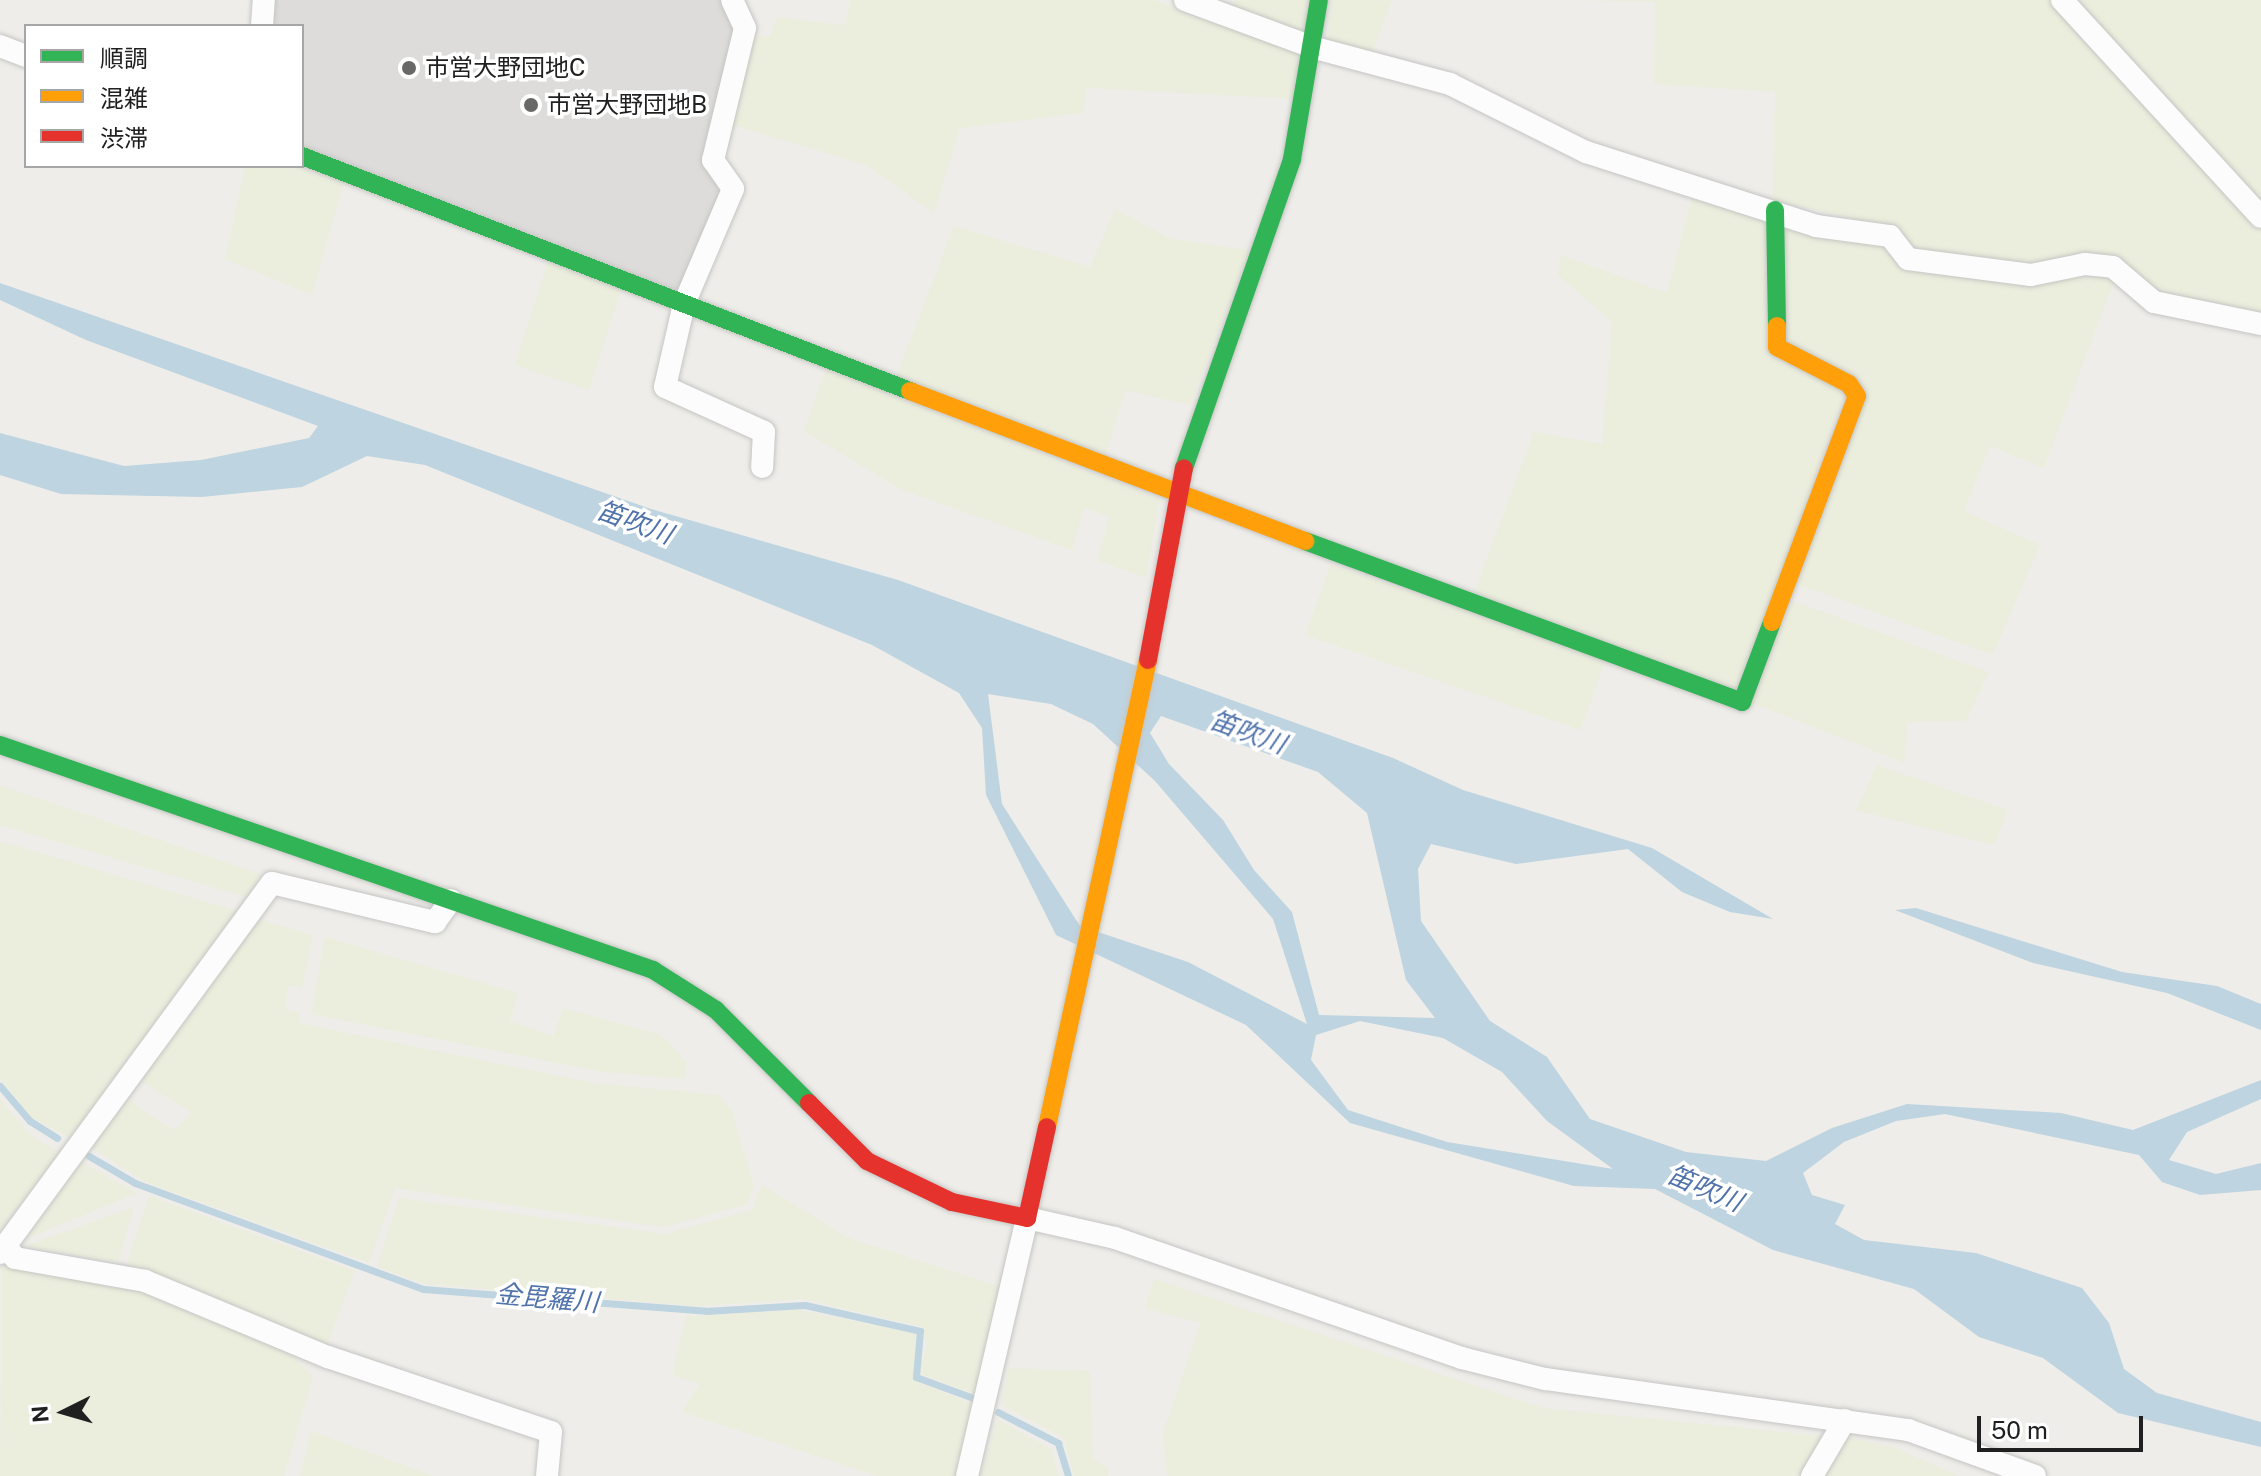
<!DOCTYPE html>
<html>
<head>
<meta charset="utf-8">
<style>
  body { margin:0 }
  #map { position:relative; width:2261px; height:1476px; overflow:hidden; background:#eeede9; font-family:"Public Sans","Noto Sans JP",sans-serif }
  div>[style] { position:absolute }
  .residential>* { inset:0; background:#dddcda }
  .farmland>* { inset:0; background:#ebeedd }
  .water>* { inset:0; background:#bed4e0 }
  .stream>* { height:7px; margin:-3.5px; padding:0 3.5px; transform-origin:3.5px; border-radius:3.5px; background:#bed4e0 }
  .roads { filter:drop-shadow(0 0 2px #c5c5c3) drop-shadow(0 0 2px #c5c5c3) }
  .street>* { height:22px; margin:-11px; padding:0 11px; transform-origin:11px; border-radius:11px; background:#fcfcfc }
  .fast>* { height:18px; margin:-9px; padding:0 9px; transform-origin:9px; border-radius:9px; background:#30b455 }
  .slow>* { height:18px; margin:-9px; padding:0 9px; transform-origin:9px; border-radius:9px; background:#ff9f0a }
  .jam>* { height:18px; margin:-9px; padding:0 9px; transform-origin:9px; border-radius:9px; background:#e5322d }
  .dots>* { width:22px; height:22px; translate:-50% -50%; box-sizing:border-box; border:4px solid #fff; border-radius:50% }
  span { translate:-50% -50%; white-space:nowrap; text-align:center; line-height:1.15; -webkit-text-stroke:7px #fff; paint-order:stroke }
  .poi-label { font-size:24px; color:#202020 }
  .left { translate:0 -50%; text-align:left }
  .water-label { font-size:26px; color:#5073ac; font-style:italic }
  .legend { position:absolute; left:24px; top:24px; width:280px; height:144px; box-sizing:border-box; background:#fff; border:2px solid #a6a6a6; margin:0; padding:10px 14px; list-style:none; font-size:24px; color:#202020 }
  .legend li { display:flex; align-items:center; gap:16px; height:40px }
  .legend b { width:40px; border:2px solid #a6a6a6 }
  .north { position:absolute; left:24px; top:1372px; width:80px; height:80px; -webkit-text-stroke:6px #fff; paint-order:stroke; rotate:265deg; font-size:22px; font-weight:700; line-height:32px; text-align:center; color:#202020 }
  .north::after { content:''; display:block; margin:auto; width:28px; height:36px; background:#202020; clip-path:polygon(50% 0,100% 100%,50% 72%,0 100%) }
  .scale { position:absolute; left:1977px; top:1416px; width:166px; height:36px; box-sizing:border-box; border:4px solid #202020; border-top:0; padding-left:10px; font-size:24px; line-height:28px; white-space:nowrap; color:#202020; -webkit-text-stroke:6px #fff; paint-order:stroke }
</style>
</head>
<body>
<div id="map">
  <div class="residential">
    <i style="clip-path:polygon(264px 0,732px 0,745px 28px,713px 160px,733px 189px,684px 304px,302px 156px,302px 26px,262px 26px)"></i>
  </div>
  <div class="farmland">
    <i style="clip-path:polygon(850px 0,1154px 0,1301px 53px,1295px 99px,1087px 88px,1083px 113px,960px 128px,934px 213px,866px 165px,730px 124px,752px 36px,770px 37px,777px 17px,845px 25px)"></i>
    <i style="clip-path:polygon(1235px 0,1309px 0,1305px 34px,1232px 8px)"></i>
    <i style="clip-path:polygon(1331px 0,1392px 0,1372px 53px,1328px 42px)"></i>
    <i style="clip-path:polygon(1580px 0,2052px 0,2261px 226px,2261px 315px,2157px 294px,2115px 261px,2027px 268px,1915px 254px,1899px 229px,1773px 200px,1775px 92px,1654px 84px,1655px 2px)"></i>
    <i style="clip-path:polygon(2070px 0,2261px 0,2261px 206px)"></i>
    <i style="clip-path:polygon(245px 166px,298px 166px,344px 182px,312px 295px,225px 259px)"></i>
    <i style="clip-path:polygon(1693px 192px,1769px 216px,1771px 355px,1845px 391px,1739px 693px,1472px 598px,1534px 432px,1602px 444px,1612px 322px,1558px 275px,1561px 255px,1667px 293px)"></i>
    <i style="clip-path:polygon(1115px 209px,1171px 239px,1249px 250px,1190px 405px,1126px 390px,1105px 457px,896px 377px,954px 226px,1090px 267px)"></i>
    <i style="clip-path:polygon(1781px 224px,1887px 244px,1906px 268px,2086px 271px,2115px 279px,2044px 468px,1990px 446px,1964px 511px,2040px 545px,1993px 655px,1794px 583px,1864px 394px,1783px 341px)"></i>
    <i style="clip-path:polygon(548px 261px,621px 290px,589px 390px,515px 365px)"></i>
    <i style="clip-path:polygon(826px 368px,1160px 499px,1146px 578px,1097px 560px,1109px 517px,1084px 507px,1072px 550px,902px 490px,804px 431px)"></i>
    <i style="clip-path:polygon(1331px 564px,1605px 661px,1581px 730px,1305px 635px)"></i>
    <i style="clip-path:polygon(1793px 601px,1989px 672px,1966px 721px,1907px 722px,1905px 763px,1750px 702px)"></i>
    <i style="clip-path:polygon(1877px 765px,2008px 810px,1994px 845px,1856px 810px)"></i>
    <i style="clip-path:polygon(0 785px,260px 874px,250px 898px,0 825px)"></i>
    <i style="clip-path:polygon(0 841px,240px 912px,73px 1139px,31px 1117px,0 1079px)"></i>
    <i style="clip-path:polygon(256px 918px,313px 936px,302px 988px,288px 986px,286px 1010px,299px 1012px,299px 1023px,594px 1083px,719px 1095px,732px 1111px,754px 1186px,747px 1204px,663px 1227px,395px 1188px,369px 1263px,145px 1182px,88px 1145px,126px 1098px,174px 1130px,192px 1113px,135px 1078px)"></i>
    <i style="clip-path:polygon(325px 937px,518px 993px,510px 1021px,553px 1036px,563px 1008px,661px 1035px,686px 1061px,685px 1079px,603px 1072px,311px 1014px)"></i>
    <i style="clip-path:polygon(0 1099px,28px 1133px,59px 1153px,0 1230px)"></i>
    <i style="clip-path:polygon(81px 1162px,137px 1193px,28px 1238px)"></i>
    <i style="clip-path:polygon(762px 1185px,849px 1238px,1001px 1287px,978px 1395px,920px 1374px,927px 1343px,922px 1327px,802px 1299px,697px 1306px,425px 1284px,377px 1267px,399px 1198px,665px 1234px,752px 1210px)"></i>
    <i style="clip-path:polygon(149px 1196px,355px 1271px,327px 1345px,126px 1266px)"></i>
    <i style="clip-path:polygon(134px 1207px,118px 1262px,25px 1246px)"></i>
    <i style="clip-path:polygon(2px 1264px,141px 1291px,273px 1337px,313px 1376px,284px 1476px,0 1476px)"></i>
    <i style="clip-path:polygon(1154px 1279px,1542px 1408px,1826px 1436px,1803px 1476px,1167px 1476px,1163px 1432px,1201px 1323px,1145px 1308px)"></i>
    <i style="clip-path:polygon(799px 1310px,915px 1333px,920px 1344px,913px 1379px,973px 1405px,959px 1476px,877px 1476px,682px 1412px,699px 1384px,672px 1375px,686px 1316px)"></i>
    <i style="clip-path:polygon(1009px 1368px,1090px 1371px,1093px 1459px,1108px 1467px,1108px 1476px,1074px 1476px,1063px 1437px,1002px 1405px)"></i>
    <i style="clip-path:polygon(998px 1420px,1052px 1449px,1058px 1476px,980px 1476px)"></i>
    <i style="clip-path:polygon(311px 1431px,433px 1476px,300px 1476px)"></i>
    <i style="clip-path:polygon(1842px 1436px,1892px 1447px,1960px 1476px,1820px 1476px)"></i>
  </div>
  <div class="water">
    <i style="clip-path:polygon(evenodd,0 283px,651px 509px,898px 580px,1393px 758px,1463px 790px,1652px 848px,1773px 919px,1730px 912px,1682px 892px,1628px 849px,1516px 864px,1431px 844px,1418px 869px,1421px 921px,1490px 1021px,1547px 1057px,1590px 1119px,1686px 1152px,1766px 1161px,1832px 1128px,1907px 1104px,2061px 1113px,2133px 1130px,2261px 1080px,2261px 1099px,2187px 1132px,2169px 1160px,2216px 1174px,2261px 1163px,2261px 1190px,2200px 1195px,2162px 1182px,2139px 1155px,1945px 1114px,1896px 1121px,1844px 1142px,1803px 1173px,1812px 1195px,1845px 1205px,1835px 1224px,1864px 1240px,1976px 1253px,2082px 1288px,2109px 1323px,2124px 1369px,2157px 1393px,2261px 1422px,2261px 1447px,2118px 1413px,2043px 1358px,1979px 1337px,1914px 1289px,1773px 1250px,1655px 1189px,1574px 1186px,1350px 1123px,1246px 1025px,1056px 935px,986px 795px,982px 728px,959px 693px,872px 645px,425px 465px,367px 456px,302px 487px,202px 497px,61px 494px,0 475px,0 433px,124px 466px,201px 460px,309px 438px,318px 426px,86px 340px,0 300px,0 283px,988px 694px,1051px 704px,1093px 724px,1155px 781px,1273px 919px,1307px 1024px,1188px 962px,1080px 926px,1002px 804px,988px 694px,0 283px,1161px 716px,1318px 772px,1367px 813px,1406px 980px,1435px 1018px,1319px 1015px,1292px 912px,1254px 870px,1223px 820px,1169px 764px,1150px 733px,1161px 716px,0 283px,1360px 1021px,1443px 1038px,1502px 1072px,1547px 1121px,1613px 1169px,1447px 1142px,1348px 1110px,1311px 1060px,1316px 1035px,1360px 1021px)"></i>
    <i style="clip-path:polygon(1916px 908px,2122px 972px,2217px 986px,2261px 1004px,2261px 1030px,2167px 993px,2033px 963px,1895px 910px)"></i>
  </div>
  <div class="stream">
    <i style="left:0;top:1086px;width:46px;rotate:49.4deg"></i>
    <i style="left:30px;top:1121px;width:32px;rotate:32deg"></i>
    <i style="left:89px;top:1156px;width:53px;rotate:30.4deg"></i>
    <i style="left:135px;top:1183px;width:307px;rotate:20.2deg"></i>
    <i style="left:423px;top:1289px;width:284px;rotate:4.4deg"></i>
    <i style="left:706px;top:1311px;width:99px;rotate:-3.5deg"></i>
    <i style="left:805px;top:1305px;width:118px;rotate:12.7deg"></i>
    <i style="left:920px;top:1331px;width:46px;rotate:95deg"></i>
    <i style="left:916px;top:1377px;width:61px;rotate:20.2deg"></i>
    <i style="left:998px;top:1412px;width:68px;rotate:27.3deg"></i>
    <i style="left:1058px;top:1443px;width:34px;rotate:73deg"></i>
  </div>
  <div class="roads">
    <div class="street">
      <i style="left:732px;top:0;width:31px;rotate:65deg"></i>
      <i style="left:745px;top:28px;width:136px;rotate:103.6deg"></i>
      <i style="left:713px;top:160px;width:35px;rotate:55deg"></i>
      <i style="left:733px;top:189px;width:125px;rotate:113.1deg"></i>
      <i style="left:684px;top:304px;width:85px;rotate:102.9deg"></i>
      <i style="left:665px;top:387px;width:109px;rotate:24.4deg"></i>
      <i style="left:764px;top:432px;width:35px;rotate:93deg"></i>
      <i style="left:1185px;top:0;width:139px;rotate:20.3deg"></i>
      <i style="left:1315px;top:48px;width:140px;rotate:14.9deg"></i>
      <i style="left:1450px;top:84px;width:152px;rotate:26.6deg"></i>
      <i style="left:1586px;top:152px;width:242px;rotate:17.8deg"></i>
      <i style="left:1816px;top:226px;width:75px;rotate:7.7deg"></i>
      <i style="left:1890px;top:236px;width:29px;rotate:52deg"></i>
      <i style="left:1908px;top:259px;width:124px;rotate:7.4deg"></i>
      <i style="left:2031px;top:275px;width:55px;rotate:-11.5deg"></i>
      <i style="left:2085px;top:264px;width:28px;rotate:6deg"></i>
      <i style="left:2113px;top:267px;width:54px;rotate:40.5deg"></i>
      <i style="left:2154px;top:302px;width:109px;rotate:11.6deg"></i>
      <i style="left:2062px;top:0;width:294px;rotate:47.5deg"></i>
      <i style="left:262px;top:26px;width:26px;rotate:-86deg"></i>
      <i style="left:0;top:46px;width:28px;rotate:21deg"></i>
      <i style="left:6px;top:1246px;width:15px;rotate:53deg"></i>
      <i style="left:15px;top:1258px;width:132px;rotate:10deg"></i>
      <i style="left:145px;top:1281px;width:198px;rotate:22.6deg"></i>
      <i style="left:328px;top:1357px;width:235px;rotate:18.6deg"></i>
      <i style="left:551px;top:1432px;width:44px;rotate:95.2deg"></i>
      <i style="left:0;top:1253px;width:459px;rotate:-53.7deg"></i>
      <i style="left:272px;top:883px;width:168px;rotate:13.5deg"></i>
      <i style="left:435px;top:922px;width:27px;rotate:-54deg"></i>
      <i style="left:967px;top:1476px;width:265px;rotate:-76.9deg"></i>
      <i style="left:1027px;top:1218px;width:90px;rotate:12.8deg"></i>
      <i style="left:1115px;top:1238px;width:367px;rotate:19.1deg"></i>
      <i style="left:1462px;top:1358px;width:86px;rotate:14.2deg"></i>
      <i style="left:1545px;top:1379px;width:367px;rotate:8deg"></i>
      <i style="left:1908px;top:1430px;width:135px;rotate:19.9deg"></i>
      <i style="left:1812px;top:1476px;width:65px;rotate:-59.5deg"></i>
    </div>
    <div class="fast">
      <i style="left:302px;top:156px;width:652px;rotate:21.13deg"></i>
      <i style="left:1775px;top:210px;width:116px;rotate:89deg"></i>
      <i style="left:1184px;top:468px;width:327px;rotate:-70.7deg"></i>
      <i style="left:1292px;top:159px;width:161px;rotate:-80.4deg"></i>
      <i style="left:1305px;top:541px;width:466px;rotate:20.2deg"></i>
      <i style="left:1742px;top:702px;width:85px;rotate:-69.4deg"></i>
      <i style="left:0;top:745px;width:691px;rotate:19.01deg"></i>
      <i style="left:653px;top:970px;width:75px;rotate:32.4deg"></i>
      <i style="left:716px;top:1010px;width:132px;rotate:45deg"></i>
    </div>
    <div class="slow">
      <i style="left:910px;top:391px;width:423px;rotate:20.8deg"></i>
      <i style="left:1772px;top:622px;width:241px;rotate:-69.4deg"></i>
      <i style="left:1857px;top:396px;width:14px;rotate:-124deg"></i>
      <i style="left:1849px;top:384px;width:81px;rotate:-152.8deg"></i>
      <i style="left:1777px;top:347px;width:21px;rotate:-90deg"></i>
      <i style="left:1047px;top:1127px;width:478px;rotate:-77.8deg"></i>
    </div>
    <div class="jam">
      <i style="left:1148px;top:660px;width:195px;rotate:-79.4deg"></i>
      <i style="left:809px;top:1103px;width:82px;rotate:45deg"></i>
      <i style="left:867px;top:1161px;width:94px;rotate:25.8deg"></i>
      <i style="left:952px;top:1202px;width:77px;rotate:12deg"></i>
      <i style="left:1027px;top:1218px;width:93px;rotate:-77.6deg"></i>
    </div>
  </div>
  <div class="dots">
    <i style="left:409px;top:68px;background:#686866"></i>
    <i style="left:531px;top:105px;background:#686866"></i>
  </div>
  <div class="poi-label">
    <span class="left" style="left:425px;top:68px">市営大野団地C</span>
    <span class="left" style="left:547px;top:105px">市営大野団地B</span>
  </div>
  <div class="water-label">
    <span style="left:635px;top:522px;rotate:20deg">笛吹川</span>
    <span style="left:1248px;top:732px;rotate:20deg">笛吹川</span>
    <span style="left:1705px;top:1188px;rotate:23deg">笛吹川</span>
    <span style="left:547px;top:1298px;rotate:5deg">金毘羅川</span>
  </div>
  <ul class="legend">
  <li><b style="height:10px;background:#30b455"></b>順調</li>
  <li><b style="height:10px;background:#ff9f0a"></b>混雑</li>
  <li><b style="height:10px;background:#e5322d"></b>渋滞</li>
  </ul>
  <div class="north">N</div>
  <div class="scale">50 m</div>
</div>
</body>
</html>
